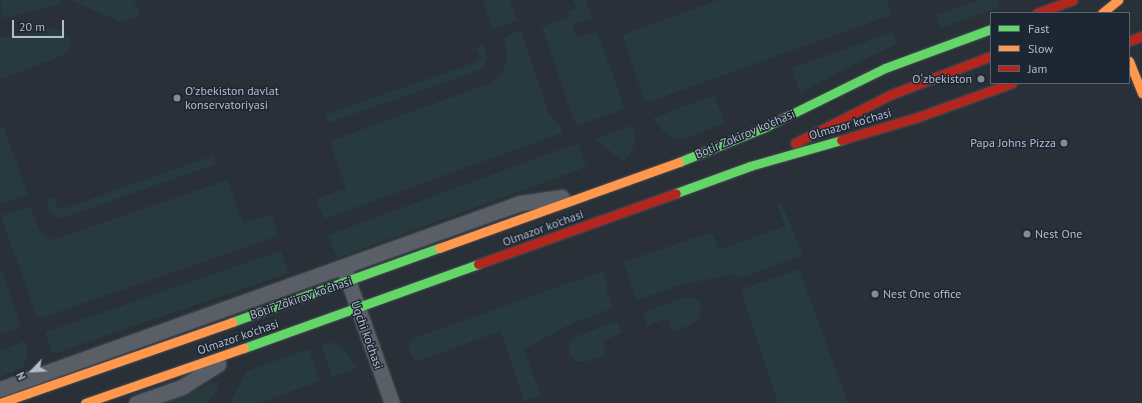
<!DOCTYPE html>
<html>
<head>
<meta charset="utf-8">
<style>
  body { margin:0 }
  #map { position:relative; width:1142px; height:403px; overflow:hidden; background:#2a3038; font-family:"PT Sans",sans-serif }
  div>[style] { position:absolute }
  .green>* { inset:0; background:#273a3e }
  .roads { filter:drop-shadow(0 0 1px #484c53) drop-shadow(0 0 1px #484c53) }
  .street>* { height:15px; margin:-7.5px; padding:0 7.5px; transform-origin:7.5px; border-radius:7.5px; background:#5a5e66 }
  .fast>* { height:9px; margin:-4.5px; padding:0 4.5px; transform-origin:4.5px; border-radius:4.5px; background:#63d668 }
  .slow>* { height:9px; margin:-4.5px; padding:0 4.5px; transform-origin:4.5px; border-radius:4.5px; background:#ff974d }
  .jam>* { height:9px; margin:-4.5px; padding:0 4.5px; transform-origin:4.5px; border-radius:4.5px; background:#b3261e }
  .dots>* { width:11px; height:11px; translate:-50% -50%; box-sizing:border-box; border:2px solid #1d2633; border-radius:50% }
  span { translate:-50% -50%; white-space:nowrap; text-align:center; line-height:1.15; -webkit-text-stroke:3px #1d2633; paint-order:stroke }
  .poi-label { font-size:12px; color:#b4bcc9 }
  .right { translate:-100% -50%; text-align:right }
  .left { translate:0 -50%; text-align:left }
  .street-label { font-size:12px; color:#b4bcc9 }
  .legend { position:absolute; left:990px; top:12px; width:140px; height:72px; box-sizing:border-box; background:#1d2633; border:1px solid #59626f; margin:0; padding:5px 7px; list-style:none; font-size:12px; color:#b4bcc9 }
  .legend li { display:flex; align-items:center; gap:8px; height:20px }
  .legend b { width:20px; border:1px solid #59626f }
  .north { position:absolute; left:12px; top:351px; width:40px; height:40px; -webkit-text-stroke:3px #1d2633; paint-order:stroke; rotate:245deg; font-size:11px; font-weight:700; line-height:16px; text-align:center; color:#b4bcc9 }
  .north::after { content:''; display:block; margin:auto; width:14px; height:18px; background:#b4bcc9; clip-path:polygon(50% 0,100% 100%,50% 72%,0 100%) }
  .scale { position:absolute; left:12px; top:20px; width:52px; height:18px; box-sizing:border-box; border:2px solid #b4bcc9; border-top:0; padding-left:5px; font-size:12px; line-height:14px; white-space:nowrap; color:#b4bcc9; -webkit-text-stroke:3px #1d2633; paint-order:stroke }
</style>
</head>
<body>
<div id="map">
  <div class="green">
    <i style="clip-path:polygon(0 0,61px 0,62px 4px,3px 18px)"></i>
    <i style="clip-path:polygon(70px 0,134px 0,140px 15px,121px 22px)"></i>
    <i style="clip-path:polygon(483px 0,510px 0,517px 21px,493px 29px)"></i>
    <i style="clip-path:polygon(573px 0,586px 0,592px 18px,572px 24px,577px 38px,597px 31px,625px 109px,576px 126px,542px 27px,569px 17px,568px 12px,577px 9px)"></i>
    <i style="clip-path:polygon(718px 0,887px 0,891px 15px,646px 103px,622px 35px)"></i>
    <i style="clip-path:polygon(980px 0,998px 0,1000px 7px,941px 28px,936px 15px)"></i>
    <i style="clip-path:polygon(50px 28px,63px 31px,69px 36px,71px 44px,66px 53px,54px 59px,0 79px,0 38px)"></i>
    <i style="clip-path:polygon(521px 30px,549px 113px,564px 132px,324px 219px,316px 199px,346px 188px,330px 141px,491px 83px,501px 75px,506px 64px,507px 50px,503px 38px)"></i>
    <i style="clip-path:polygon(893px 32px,897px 44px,848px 67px,800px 93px,791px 68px)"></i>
    <i style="clip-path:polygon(483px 45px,488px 58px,482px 69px,328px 123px,325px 115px,476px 62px,480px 57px,476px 48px)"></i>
    <i style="clip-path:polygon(714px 95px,725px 123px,684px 139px,675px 138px,666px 134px,652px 119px)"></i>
    <i style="clip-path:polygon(633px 125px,635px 135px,634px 145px,630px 154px,623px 161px,595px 139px)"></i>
    <i style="clip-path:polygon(3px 126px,28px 194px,0 204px,0 128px)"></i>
    <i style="clip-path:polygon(578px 143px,586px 167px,337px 258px,328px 235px)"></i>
    <i style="clip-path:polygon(213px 156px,216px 164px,65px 217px,58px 218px,50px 213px,46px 200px,53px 197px,57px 207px,62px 209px)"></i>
    <i style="clip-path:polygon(227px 180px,243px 224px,271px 214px,278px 236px,38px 319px,1px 216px,30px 206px,41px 233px,53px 240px)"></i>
    <i style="clip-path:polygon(782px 204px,803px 255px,740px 278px,735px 274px,684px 284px,637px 300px,623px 262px,712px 232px,719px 250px,785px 226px,777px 205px)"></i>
    <i style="clip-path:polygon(281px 251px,289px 273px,53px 354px,45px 332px)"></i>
    <i style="clip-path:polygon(0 266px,21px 327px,0 334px)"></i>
    <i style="clip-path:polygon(799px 269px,848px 403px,778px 403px,742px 293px,748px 287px)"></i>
    <i style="clip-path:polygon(603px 271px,609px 289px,606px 290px,613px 308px,573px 323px,524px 349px,541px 396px,524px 401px,501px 331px,415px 362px,408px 347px,411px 339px)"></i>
    <i style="clip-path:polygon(685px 297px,696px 299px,701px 305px,700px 316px,695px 323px,673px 332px,667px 318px,648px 326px,643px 313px)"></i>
    <i style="clip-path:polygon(617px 321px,622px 333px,602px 341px,607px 354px,585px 362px,576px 361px,570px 356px,568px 346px,575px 337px)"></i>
    <i style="clip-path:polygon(25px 341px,28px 353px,23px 367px,0 377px,0 351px)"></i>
    <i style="clip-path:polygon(330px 342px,343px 348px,357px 368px,332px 377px,321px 345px)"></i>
    <i style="clip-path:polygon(309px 349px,320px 381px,259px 403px,230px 403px,247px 371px)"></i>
    <i style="clip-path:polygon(219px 381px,216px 392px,207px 403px,157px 403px)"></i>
  </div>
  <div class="roads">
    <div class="street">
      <i style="left:345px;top:272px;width:139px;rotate:70.3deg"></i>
      <i style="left:0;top:389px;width:552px;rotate:-19.68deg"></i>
      <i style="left:520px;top:203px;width:42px;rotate:-8.1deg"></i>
      <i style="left:136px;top:403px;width:49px;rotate:-19.2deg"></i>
      <i style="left:182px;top:387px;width:43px;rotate:-32.6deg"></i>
    </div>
    <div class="fast">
      <i style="left:679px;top:162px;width:91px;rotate:-22deg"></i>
      <i style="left:763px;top:128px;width:136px;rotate:-26.2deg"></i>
      <i style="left:885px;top:68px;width:113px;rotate:-20.2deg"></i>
      <i style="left:676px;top:193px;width:79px;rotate:-20deg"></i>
      <i style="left:750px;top:166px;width:95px;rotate:-15.9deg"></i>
      <i style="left:232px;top:322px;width:220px;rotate:-19.7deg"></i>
      <i style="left:244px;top:348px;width:249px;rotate:-19.7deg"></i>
    </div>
    <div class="slow">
      <i style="left:1102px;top:13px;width:21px;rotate:-39deg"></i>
      <i style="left:1129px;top:61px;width:35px;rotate:68deg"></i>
      <i style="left:439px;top:248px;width:255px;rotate:-19.7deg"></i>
      <i style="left:0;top:403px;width:246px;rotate:-19.2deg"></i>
      <i style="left:85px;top:403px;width:168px;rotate:-19.1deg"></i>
    </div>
    <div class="jam">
      <i style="left:1037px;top:13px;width:38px;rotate:-20deg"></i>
      <i style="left:1129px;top:41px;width:14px;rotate:-21deg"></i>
      <i style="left:841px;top:140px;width:80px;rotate:-16.6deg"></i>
      <i style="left:918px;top:117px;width:100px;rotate:-19.9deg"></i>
      <i style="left:795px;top:143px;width:109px;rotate:-26.8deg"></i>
      <i style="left:892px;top:94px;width:106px;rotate:-21deg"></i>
      <i style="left:478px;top:264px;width:210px;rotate:-19.7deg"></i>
    </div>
  </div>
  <div class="dots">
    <i style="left:981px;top:79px;background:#848b96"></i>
    <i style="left:177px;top:98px;background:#848b96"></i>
    <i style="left:1064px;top:143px;background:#848b96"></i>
    <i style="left:1027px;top:234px;background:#848b96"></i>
    <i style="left:875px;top:294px;background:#848b96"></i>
  </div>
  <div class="poi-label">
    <span class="right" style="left:972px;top:79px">Oʻzbekiston</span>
    <span class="left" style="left:185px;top:98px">O’zbekiston davlat<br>konservatoriyasi</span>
    <span class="right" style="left:1056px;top:143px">Papa Johns Pizza</span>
    <span class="left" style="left:1035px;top:234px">Nest One</span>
    <span class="left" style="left:883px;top:294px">Nest One office</span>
  </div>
  <div class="street-label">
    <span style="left:850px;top:124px;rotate:-16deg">Olmazor ko'chasi</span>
    <span style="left:745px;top:134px;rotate:-23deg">Botir Zokirov ko'chasi</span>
    <span style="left:543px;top:228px;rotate:-20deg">Olmazor ko'chasi</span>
    <span style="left:301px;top:298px;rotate:-19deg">Botir Zokirov ko'chasi</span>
    <span style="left:367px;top:335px;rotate:70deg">Uqchi ko'chasi</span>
    <span style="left:238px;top:337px;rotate:-19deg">Olmazor ko'chasi</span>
  </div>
  <ul class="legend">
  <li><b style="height:5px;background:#63d668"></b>Fast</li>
  <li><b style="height:5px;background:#ff974d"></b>Slow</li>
  <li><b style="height:5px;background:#b3261e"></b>Jam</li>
  </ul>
  <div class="north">N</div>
  <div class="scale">20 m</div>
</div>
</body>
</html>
